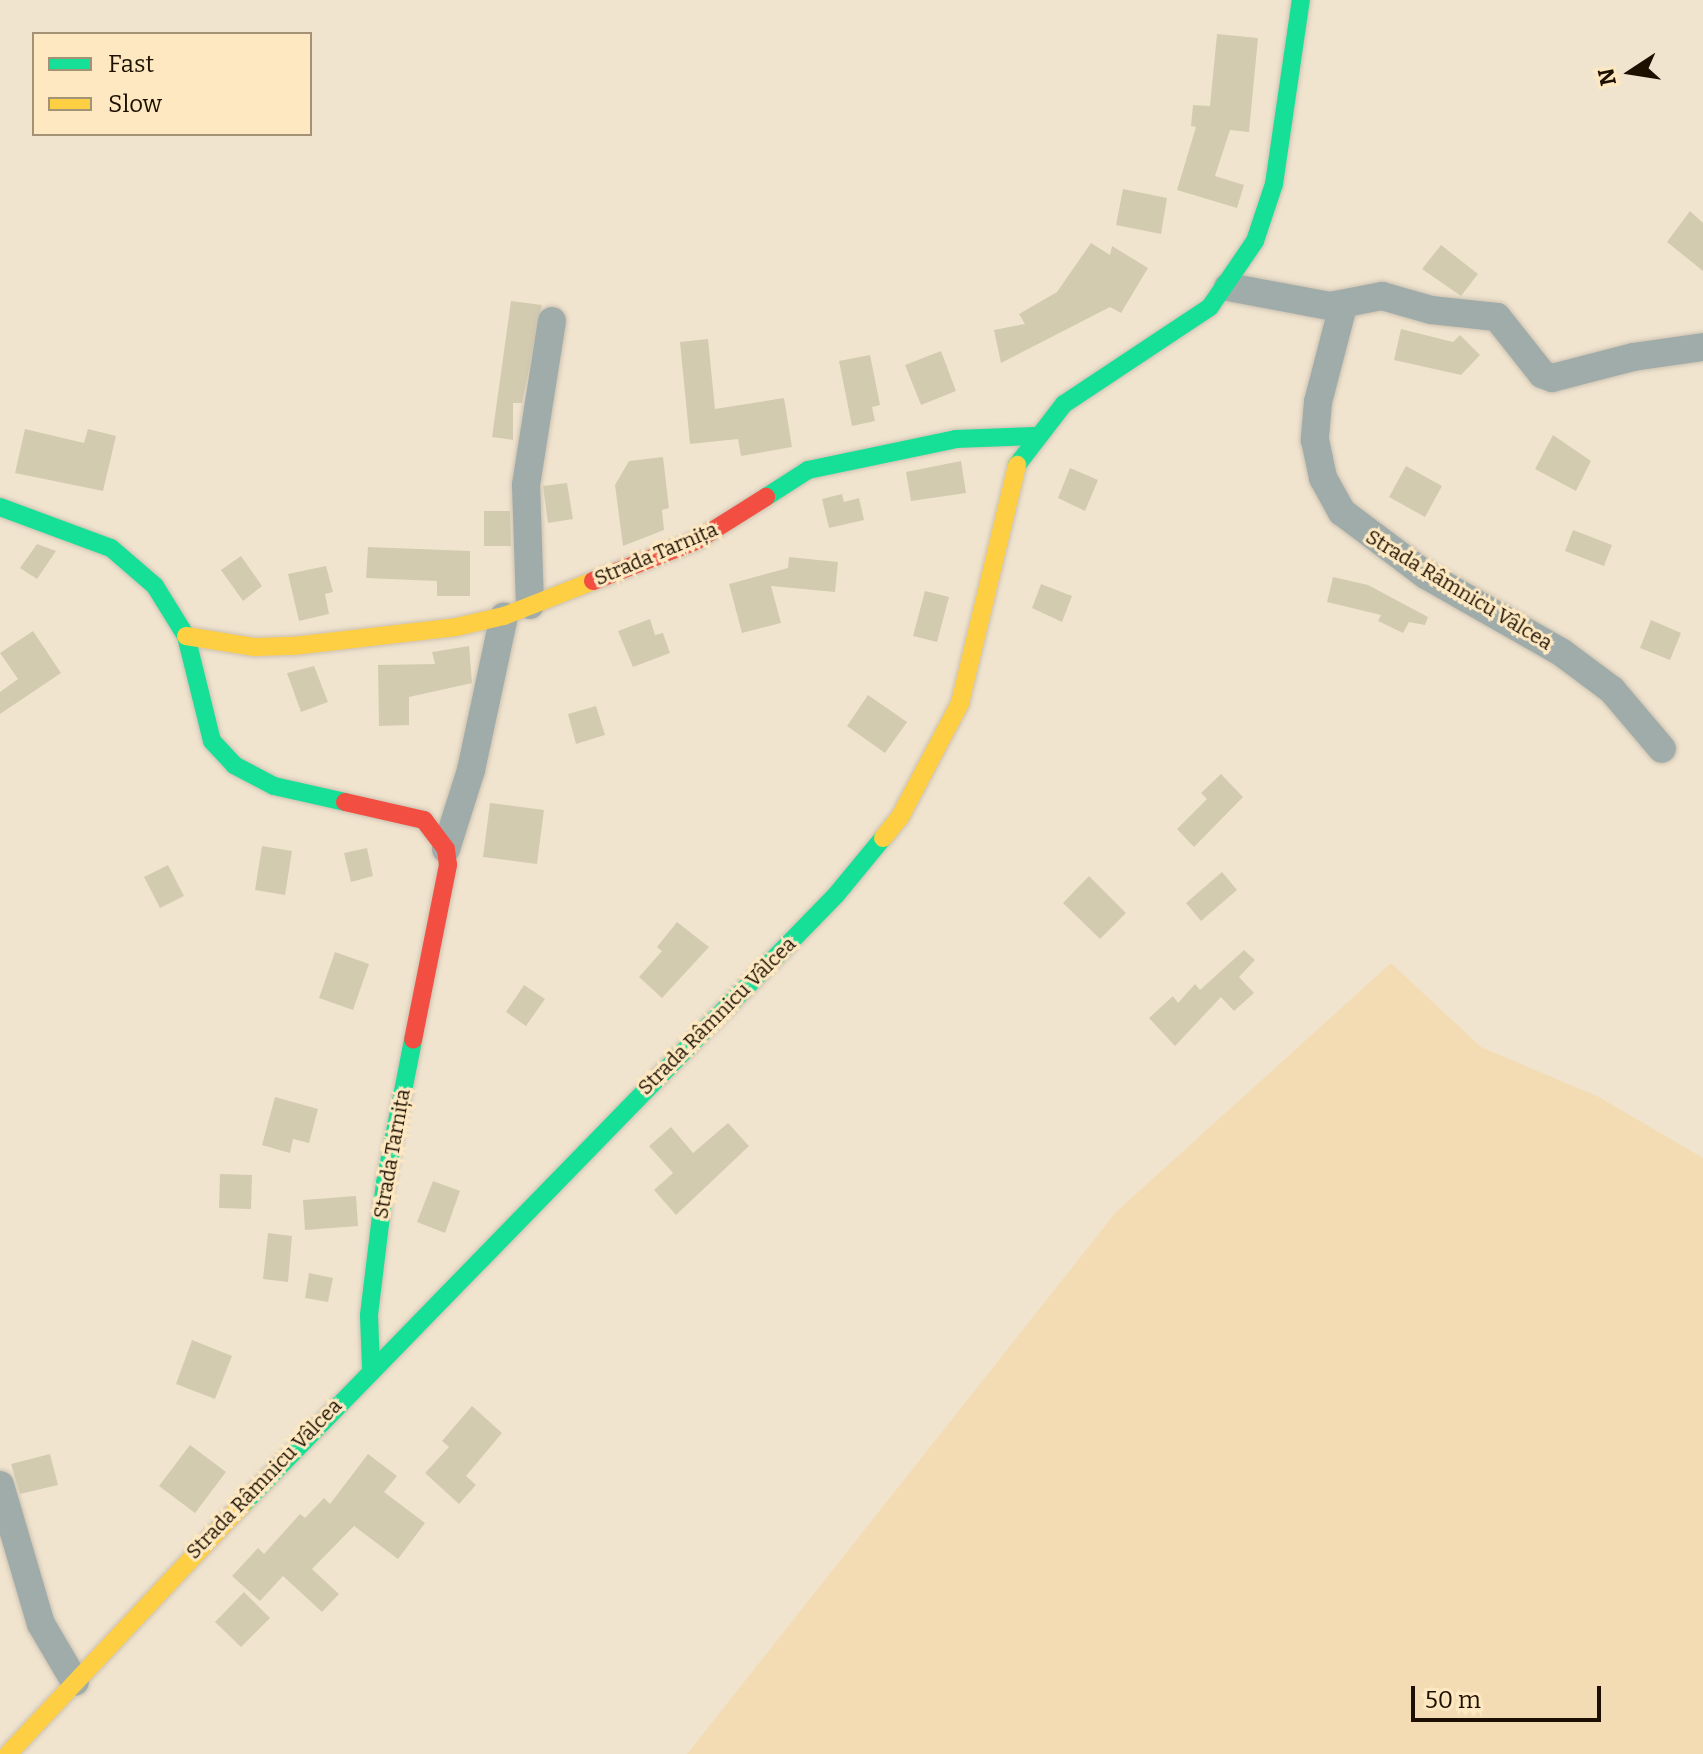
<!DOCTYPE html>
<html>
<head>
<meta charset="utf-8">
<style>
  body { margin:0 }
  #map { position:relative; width:1703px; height:1754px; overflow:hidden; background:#f0e4cf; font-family:Bitter,serif }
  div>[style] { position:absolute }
  .green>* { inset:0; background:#f3dcb4 }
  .building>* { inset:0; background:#d3cbb0 }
  .roads { filter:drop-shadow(0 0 2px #ccc1b0) drop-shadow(0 0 2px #ccc1b0) }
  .street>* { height:28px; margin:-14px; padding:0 14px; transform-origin:14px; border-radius:14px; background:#9facaa }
  .fast>* { height:18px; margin:-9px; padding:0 9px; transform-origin:9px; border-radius:9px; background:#16e098 }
  .slow>* { height:18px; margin:-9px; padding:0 9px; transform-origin:9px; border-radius:9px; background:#ffcf43 }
  .jam>* { height:18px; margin:-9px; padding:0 9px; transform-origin:9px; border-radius:9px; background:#f24e42 }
  span { translate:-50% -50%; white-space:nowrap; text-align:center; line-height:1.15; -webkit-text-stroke:6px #fee8c1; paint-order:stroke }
  .street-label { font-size:20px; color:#1d1000 }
  .legend { position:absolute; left:32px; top:32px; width:280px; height:104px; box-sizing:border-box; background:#fee8c1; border:2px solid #a49274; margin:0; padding:10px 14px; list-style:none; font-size:24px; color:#1d1000 }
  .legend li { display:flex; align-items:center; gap:16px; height:40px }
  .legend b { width:40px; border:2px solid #a49274 }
  .north { position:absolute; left:1591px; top:32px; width:80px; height:80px; -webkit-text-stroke:6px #fee8c1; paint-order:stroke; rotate:258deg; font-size:22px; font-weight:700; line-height:32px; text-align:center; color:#1d1000 }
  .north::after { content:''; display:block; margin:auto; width:28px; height:36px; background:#1d1000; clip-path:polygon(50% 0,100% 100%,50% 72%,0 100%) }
  .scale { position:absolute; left:1411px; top:1686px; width:190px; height:36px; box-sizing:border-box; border:4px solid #1d1000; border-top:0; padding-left:10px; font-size:24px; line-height:28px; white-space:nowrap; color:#1d1000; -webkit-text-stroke:6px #fee8c1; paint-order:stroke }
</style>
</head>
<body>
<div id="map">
  <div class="green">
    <i style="clip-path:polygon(1391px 963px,1481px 1047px,1599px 1097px,1703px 1158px,1703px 1754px,687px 1754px,1116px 1212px)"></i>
  </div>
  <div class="building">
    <i style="clip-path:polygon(1217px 34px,1258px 38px,1249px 132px,1230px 130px,1215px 176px,1244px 185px,1237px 208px,1177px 190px,1196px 127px,1191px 126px,1193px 105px,1210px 106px)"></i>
    <i style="clip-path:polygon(1123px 189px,1167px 198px,1161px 234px,1116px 225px)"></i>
    <i style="clip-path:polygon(1690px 211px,1703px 223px,1703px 271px,1667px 242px)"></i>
    <i style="clip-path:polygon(1091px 243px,1110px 255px,1112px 246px,1148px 268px,1121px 313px,1110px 307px,1001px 363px,994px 330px,1025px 324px,1019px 314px,1057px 292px)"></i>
    <i style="clip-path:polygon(1441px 245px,1478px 274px,1461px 296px,1422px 269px)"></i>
    <i style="clip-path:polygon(511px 301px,542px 305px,522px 403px,513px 403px,513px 440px,492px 437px)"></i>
    <i style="clip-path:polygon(1401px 329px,1453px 342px,1460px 335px,1480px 355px,1461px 375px,1394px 360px)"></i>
    <i style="clip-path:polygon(708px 339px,715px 409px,784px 398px,792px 447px,741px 456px,738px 439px,690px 444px,680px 342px)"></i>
    <i style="clip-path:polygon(941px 351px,956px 391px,921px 405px,905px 365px)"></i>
    <i style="clip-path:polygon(870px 355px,880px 405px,872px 407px,875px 421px,852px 426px,839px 361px)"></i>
    <i style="clip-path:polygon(25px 429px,84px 443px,88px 429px,116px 436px,103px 491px,15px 473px)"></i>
    <i style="clip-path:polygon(1553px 435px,1591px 461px,1576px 491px,1535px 469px)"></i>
    <i style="clip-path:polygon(663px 457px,669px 508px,662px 510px,664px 530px,623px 546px,615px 485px,629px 461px)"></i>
    <i style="clip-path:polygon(961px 461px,966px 493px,911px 501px,906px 472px)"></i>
    <i style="clip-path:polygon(1406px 466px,1442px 486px,1425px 517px,1389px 497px)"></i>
    <i style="clip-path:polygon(1070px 468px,1098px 480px,1085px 511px,1058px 498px)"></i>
    <i style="clip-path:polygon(567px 483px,573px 519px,548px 523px,543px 486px)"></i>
    <i style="clip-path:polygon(842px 494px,844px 502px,859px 498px,864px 520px,829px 528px,822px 499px)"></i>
    <i style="clip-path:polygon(484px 511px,510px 511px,511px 546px,484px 546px)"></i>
    <i style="clip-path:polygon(1573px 530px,1612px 545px,1604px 566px,1565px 551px)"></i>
    <i style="clip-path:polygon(37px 544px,56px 551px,37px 579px,20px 568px)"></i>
    <i style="clip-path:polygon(368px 547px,470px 551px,470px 596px,437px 596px,437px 581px,366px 578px)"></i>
    <i style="clip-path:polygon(241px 556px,262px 586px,243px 601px,221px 570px)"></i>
    <i style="clip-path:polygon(789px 557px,838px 562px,835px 592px,771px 586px,781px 623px,742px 633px,729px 584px,788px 568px)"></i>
    <i style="clip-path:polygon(326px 566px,333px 592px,325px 594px,329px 614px,299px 621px,288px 574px)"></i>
    <i style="clip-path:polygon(1333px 577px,1368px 585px,1428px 617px,1425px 625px,1409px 622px,1403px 633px,1378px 621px,1381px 615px,1327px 602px)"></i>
    <i style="clip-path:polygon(1041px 584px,1072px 596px,1062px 622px,1032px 608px)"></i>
    <i style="clip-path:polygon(925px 591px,949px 597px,937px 642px,913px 636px)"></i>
    <i style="clip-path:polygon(650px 619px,655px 635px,663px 633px,670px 653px,633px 667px,618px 631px)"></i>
    <i style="clip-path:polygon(1651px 620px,1681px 633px,1670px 660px,1640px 648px)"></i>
    <i style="clip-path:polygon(33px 631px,61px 673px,0 714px,0 692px,18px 679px,0 653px)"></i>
    <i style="clip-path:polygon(469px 646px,472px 683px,409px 697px,409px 725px,379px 726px,378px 665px,435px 664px,432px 652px)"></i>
    <i style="clip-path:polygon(314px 666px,328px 702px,301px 712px,287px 673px)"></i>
    <i style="clip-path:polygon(868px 695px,907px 722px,885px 753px,847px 726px)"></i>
    <i style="clip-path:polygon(596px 706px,605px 735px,576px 744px,568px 714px)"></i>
    <i style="clip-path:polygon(1221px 774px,1243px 797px,1194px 847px,1177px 829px,1207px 799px,1201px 793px)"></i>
    <i style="clip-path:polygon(490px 803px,544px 810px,537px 864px,483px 857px)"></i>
    <i style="clip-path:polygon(262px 846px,292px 851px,285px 895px,255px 890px)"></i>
    <i style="clip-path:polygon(367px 848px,373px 876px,351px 882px,344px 853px)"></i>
    <i style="clip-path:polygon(168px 865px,184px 896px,160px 908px,144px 877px)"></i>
    <i style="clip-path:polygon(1222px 872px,1237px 890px,1201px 921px,1186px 903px)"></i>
    <i style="clip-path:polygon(1089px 876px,1126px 913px,1100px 939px,1063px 903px)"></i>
    <i style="clip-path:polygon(677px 922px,709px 947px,662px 998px,639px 977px,662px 951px,657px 947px)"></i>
    <i style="clip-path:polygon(1244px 950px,1255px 960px,1239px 977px,1254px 993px,1234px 1011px,1221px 997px,1175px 1046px,1149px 1018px,1173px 996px,1178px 1003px,1195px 984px,1200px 990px)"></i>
    <i style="clip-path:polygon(335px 952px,369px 964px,353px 1010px,319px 998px)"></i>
    <i style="clip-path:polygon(524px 985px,545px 999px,526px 1026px,506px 1012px)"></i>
    <i style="clip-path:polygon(275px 1097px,318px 1109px,309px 1143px,293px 1139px,290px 1153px,262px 1145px)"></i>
    <i style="clip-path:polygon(728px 1123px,749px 1146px,676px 1215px,654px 1190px,673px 1173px,649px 1146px,671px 1127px,693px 1153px)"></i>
    <i style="clip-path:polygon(220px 1174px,252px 1175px,251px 1209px,219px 1208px)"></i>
    <i style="clip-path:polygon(433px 1181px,460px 1191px,445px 1233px,417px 1222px)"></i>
    <i style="clip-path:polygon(356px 1196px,358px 1226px,305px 1230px,303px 1200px)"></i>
    <i style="clip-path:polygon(268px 1233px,292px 1236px,288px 1282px,263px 1279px)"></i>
    <i style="clip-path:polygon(309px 1273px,333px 1278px,328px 1302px,305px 1298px)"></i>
    <i style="clip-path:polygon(192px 1340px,232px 1356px,215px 1399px,176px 1384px)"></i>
    <i style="clip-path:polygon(472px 1406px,502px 1433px,466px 1476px,476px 1485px,459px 1504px,425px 1473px,449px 1447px,442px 1441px)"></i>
    <i style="clip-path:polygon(190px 1445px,226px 1472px,195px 1513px,159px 1486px)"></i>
    <i style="clip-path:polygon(50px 1454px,58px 1485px,20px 1494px,11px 1464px)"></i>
    <i style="clip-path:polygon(368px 1454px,397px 1476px,384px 1492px,425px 1523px,398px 1559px,354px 1526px,312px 1569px,339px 1594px,322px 1612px,283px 1576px,260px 1601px,232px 1576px,258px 1548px,264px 1554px,300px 1514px,305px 1518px,324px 1498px,330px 1504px)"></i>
    <i style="clip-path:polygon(244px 1592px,270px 1618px,241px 1647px,215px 1622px)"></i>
  </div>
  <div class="roads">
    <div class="street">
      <i style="left:1228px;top:287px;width:104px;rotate:10.6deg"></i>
      <i style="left:1330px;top:306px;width:53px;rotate:-10.9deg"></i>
      <i style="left:1382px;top:296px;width:51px;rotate:15.9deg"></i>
      <i style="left:1431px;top:310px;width:66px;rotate:6.1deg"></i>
      <i style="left:1497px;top:317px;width:73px;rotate:51.7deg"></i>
      <i style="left:1542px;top:374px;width:11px;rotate:22deg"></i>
      <i style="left:1552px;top:378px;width:84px;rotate:-14.5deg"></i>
      <i style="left:1633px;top:357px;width:71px;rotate:-8.1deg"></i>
      <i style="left:1343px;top:306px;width:99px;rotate:104.6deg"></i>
      <i style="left:1318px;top:402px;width:38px;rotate:95deg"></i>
      <i style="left:1315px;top:440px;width:39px;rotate:78deg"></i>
      <i style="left:1323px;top:478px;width:39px;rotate:61deg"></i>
      <i style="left:1342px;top:512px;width:105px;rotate:36.9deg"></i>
      <i style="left:1426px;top:575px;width:155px;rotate:29.7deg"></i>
      <i style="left:1561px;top:652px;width:64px;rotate:36.7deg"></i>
      <i style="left:1612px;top:690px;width:77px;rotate:49.7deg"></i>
      <i style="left:530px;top:605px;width:120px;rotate:-91.9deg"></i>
      <i style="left:526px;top:485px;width:166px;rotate:-81deg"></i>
      <i style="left:446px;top:849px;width:83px;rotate:-72.4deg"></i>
      <i style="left:471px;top:770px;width:157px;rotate:-77.9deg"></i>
      <i style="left:0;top:1485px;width:145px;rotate:73.6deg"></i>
      <i style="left:41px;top:1624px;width:67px;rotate:59.6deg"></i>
    </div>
    <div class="fast">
      <i style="left:1017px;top:465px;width:77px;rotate:-52.4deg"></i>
      <i style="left:1064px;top:404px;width:175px;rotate:-33.6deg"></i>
      <i style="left:1210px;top:307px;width:80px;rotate:-55.7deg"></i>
      <i style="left:1255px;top:241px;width:60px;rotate:-71.6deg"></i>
      <i style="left:1274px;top:184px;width:186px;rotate:-81.7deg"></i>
      <i style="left:766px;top:497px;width:50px;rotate:-32.7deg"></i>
      <i style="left:808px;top:470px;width:151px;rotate:-11.8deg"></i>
      <i style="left:956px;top:439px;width:78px;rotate:-2.2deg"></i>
      <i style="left:0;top:507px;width:118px;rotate:20.3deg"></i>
      <i style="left:111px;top:548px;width:58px;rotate:40.8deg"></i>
      <i style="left:155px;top:586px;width:59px;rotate:58.2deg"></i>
      <i style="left:186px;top:636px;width:108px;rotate:76.1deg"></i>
      <i style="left:212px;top:741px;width:33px;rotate:47deg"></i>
      <i style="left:234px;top:765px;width:45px;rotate:27.7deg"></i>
      <i style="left:274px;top:786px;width:73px;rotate:12.7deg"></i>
      <i style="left:371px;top:1367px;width:52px;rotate:-92.2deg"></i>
      <i style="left:369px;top:1315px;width:133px;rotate:-83.1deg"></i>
      <i style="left:385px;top:1183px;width:146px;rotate:-78.9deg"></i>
      <i style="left:243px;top:1504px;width:850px;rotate:-45.76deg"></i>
      <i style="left:836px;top:895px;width:74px;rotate:-50.5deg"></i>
    </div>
    <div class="slow">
      <i style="left:186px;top:636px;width:70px;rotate:9.1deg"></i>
      <i style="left:255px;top:647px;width:38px;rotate:-2deg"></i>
      <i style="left:293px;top:646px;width:164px;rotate:-6.6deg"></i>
      <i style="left:456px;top:627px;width:49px;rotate:-12.9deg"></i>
      <i style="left:504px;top:616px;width:96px;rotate:-21.5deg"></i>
      <i style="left:883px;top:838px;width:27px;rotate:-51deg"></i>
      <i style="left:900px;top:817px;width:129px;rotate:-62.2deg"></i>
      <i style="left:960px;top:703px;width:245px;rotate:-76.5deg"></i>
      <i style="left:8px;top:1754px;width:343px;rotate:-46.8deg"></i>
    </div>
    <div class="jam">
      <i style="left:593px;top:581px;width:110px;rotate:-21.2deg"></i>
      <i style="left:696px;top:541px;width:83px;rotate:-32.2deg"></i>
      <i style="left:345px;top:802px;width:81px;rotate:12.8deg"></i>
      <i style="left:424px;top:820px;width:36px;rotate:53deg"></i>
      <i style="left:446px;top:849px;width:16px;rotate:83deg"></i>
      <i style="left:448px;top:865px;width:178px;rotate:101.3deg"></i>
    </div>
  </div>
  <div class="street-label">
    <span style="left:656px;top:554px;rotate:-23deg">Strada Tarnița</span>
    <span style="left:1459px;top:590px;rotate:31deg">Strada Râmnicu Vâlcea</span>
    <span style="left:717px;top:1016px;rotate:-45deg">Strada Râmnicu Vâlcea</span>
    <span style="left:392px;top:1154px;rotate:-80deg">Strada Tarnița</span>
    <span style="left:264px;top:1479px;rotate:-46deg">Strada Râmnicu Vâlcea</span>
  </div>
  <ul class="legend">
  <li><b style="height:10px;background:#16e098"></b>Fast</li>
  <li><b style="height:10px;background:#ffcf43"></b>Slow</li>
  </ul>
  <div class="north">N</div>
  <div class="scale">50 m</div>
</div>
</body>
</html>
